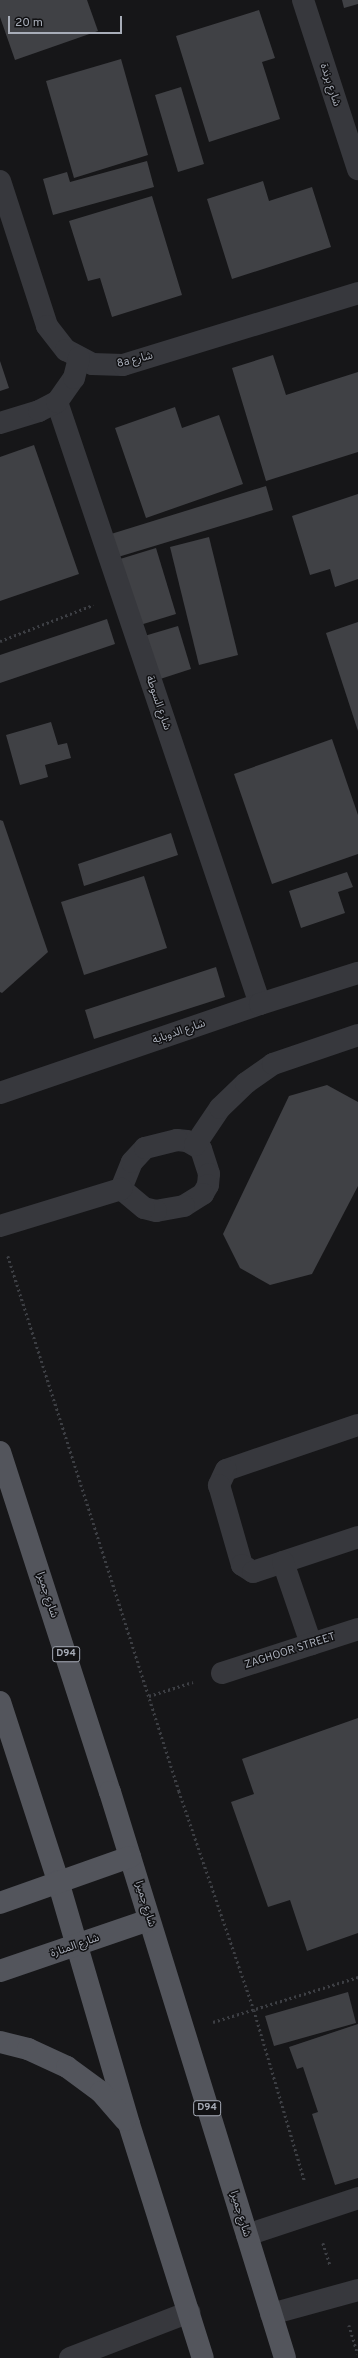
<!DOCTYPE html>
<html>
<head>
<meta charset="utf-8">
<style>
  body { margin:0 }
  #map { position:relative; width:358px; height:2358px; overflow:hidden; background:#161618; font-family:Overpass,"Noto Sans Arabic",sans-serif }
  div>[style] { position:absolute }
  .building>* { inset:0; background:#404145 }
  .path>* { height:2.5px; margin-top:-1.25px; transform-origin:0; background:repeating-linear-gradient(90deg,#3d3f44 0 2px,transparent 0 5px) }
  .minor>* { height:22px; margin:-11px; padding:0 11px; transform-origin:11px; border-radius:11px; background:#37383d }
  .major>* { height:22px; margin:-11px; padding:0 11px; transform-origin:11px; border-radius:11px; background:#53555c }
  span { translate:-50% -50%; white-space:nowrap; text-align:center; line-height:1.15; -webkit-text-stroke:3px #111113; paint-order:stroke }
  .shield-label span { padding:1px 3px; background:#111113; border:1px solid; border-radius:3px; -webkit-text-stroke-width:0 }
  .shield-label { font-size:10px; color:#a8adb8; font-weight:700 }
  .street-label { font-size:11px; color:#a8adb8 }
  .scale { position:absolute; left:8px; top:16px; width:114px; height:18px; box-sizing:border-box; border:2px solid #a8adb8; border-top:0; padding-left:5px; font-size:12px; line-height:14px; white-space:nowrap; color:#a8adb8; -webkit-text-stroke:3px #111113; paint-order:stroke }
</style>
</head>
<body>
<div id="map">
  <div class="building">
    <i style="clip-path:polygon(0 0,87px 0,98px 31px,15px 60px,0 17px)"></i>
    <i style="clip-path:polygon(342px 0,358px 0,358px 4px,344px 8px)"></i>
    <i style="clip-path:polygon(259px 10px,275px 58px,262px 62px,280px 119px,209px 142px,176px 36px)"></i>
    <i style="clip-path:polygon(121px 59px,148px 155px,74px 178px,46px 81px)"></i>
    <i style="clip-path:polygon(181px 87px,204px 164px,178px 172px,155px 95px)"></i>
    <i style="clip-path:polygon(147px 161px,154px 187px,53px 215px,43px 179px,67px 172px,70px 182px)"></i>
    <i style="clip-path:polygon(263px 181px,269px 201px,312px 187px,331px 247px,232px 279px,207px 199px)"></i>
    <i style="clip-path:polygon(152px 196px,182px 295px,112px 317px,100px 278px,88px 281px,69px 221px)"></i>
    <i style="clip-path:polygon(273px 355px,286px 395px,358px 372px,358px 452px,266px 481px,232px 368px)"></i>
    <i style="clip-path:polygon(0 361px,9px 388px,0 391px)"></i>
    <i style="clip-path:polygon(175px 407px,182px 428px,219px 415px,243px 484px,146px 518px,115px 428px)"></i>
    <i style="clip-path:polygon(34px 445px,79px 574px,0 601px,0 457px)"></i>
    <i style="clip-path:polygon(266px 486px,273px 510px,118px 557px,111px 534px)"></i>
    <i style="clip-path:polygon(358px 494px,358px 579px,335px 587px,330px 569px,310px 575px,292px 516px)"></i>
    <i style="clip-path:polygon(209px 537px,238px 655px,199px 665px,170px 547px)"></i>
    <i style="clip-path:polygon(156px 548px,176px 614px,140px 625px,120px 559px)"></i>
    <i style="clip-path:polygon(107px 619px,115px 644px,0 683px,0 655px)"></i>
    <i style="clip-path:polygon(358px 622px,358px 731px,326px 633px)"></i>
    <i style="clip-path:polygon(178px 626px,191px 669px,154px 681px,141px 637px)"></i>
    <i style="clip-path:polygon(51px 722px,58px 745px,67px 743px,71px 758px,45px 765px,48px 777px,20px 785px,6px 735px)"></i>
    <i style="clip-path:polygon(332px 739px,358px 815px,358px 854px,272px 884px,234px 774px)"></i>
    <i style="clip-path:polygon(0 820px,3px 821px,48px 952px,2px 993px,0 992px)"></i>
    <i style="clip-path:polygon(171px 833px,178px 855px,84px 886px,78px 864px)"></i>
    <i style="clip-path:polygon(347px 872px,353px 887px,338px 892px,345px 913px,301px 928px,289px 891px)"></i>
    <i style="clip-path:polygon(144px 876px,167px 948px,84px 975px,61px 902px)"></i>
    <i style="clip-path:polygon(216px 967px,225px 997px,94px 1039px,85px 1010px)"></i>
    <i style="clip-path:polygon(327px 1085px,358px 1102px,358px 1186px,312px 1274px,270px 1285px,240px 1268px,223px 1234px,289px 1096px)"></i>
    <i style="clip-path:polygon(358px 1718px,358px 1933px,307px 1951px,290px 1900px,268px 1907px,231px 1802px,254px 1794px,242px 1759px)"></i>
    <i style="clip-path:polygon(348px 1992px,356px 2023px,274px 2046px,265px 2016px)"></i>
    <i style="clip-path:polygon(358px 2024px,358px 2178px,335px 2185px,312px 2114px,318px 2112px,303px 2067px,297px 2069px,289px 2047px)"></i>
  </div>
  <div class="path">
    <i style="left:0;top:641px;width:100px;rotate:-21.2deg"></i>
    <i style="left:8px;top:1256px;width:562px;rotate:72.27deg"></i>
    <i style="left:179px;top:1791px;width:231px;rotate:71.1deg"></i>
    <i style="left:254px;top:2010px;width:179px;rotate:73.5deg"></i>
    <i style="left:149px;top:1696px;width:46px;rotate:-17.7deg"></i>
    <i style="left:213px;top:2022px;width:152px;rotate:-17.2deg"></i>
    <i style="left:323px;top:2243px;width:23px;rotate:72deg"></i>
    <i style="left:349px;top:2325px;width:30px;rotate:73deg"></i>
  </div>
  <div class="minor">
    <i style="left:303px;top:0;width:178px;rotate:72deg"></i>
    <i style="left:0;top:181px;width:152px;rotate:72deg"></i>
    <i style="left:47px;top:326px;width:31px;rotate:52deg"></i>
    <i style="left:66px;top:350px;width:30px;rotate:28deg"></i>
    <i style="left:92px;top:364px;width:31px;rotate:2deg"></i>
    <i style="left:123px;top:365px;width:246px;rotate:-17deg"></i>
    <i style="left:57px;top:402px;width:635px;rotate:71.37deg"></i>
    <i style="left:0;top:423px;width:41px;rotate:-17.1deg"></i>
    <i style="left:39px;top:411px;width:20px;rotate:-27deg"></i>
    <i style="left:57px;top:402px;width:29px;rotate:-55deg"></i>
    <i style="left:74px;top:378px;width:21px;rotate:-76deg"></i>
    <i style="left:0;top:1093px;width:275px;rotate:-18.9deg"></i>
    <i style="left:260px;top:1004px;width:103px;rotate:-17.6deg"></i>
    <i style="left:177px;top:1140px;width:10px;rotate:6deg"></i>
    <i style="left:187px;top:1141px;width:16px;rotate:30deg"></i>
    <i style="left:201px;top:1149px;width:26px;rotate:72deg"></i>
    <i style="left:209px;top:1174px;width:11px;rotate:95deg"></i>
    <i style="left:208px;top:1185px;width:10px;rotate:119deg"></i>
    <i style="left:203px;top:1194px;width:22px;rotate:148deg"></i>
    <i style="left:184px;top:1206px;width:28px;rotate:170deg"></i>
    <i style="left:156px;top:1211px;width:12px;rotate:-166deg"></i>
    <i style="left:144px;top:1208px;width:30px;rotate:-140deg"></i>
    <i style="left:121px;top:1189px;width:29px;rotate:-68deg"></i>
    <i style="left:132px;top:1162px;width:19px;rotate:-47deg"></i>
    <i style="left:145px;top:1148px;width:33px;rotate:-14deg"></i>
    <i style="left:195px;top:1145px;width:45px;rotate:-56deg"></i>
    <i style="left:220px;top:1108px;width:36px;rotate:-44deg"></i>
    <i style="left:246px;top:1083px;width:33px;rotate:-35deg"></i>
    <i style="left:273px;top:1064px;width:90px;rotate:-18.8deg"></i>
    <i style="left:0;top:1226px;width:127px;rotate:-17deg"></i>
    <i style="left:358px;top:1425px;width:139px;rotate:161.2deg"></i>
    <i style="left:226px;top:1470px;width:17px;rotate:115deg"></i>
    <i style="left:219px;top:1485px;width:83px;rotate:74deg"></i>
    <i style="left:242px;top:1565px;width:13px;rotate:32deg"></i>
    <i style="left:253px;top:1572px;width:111px;rotate:-18.4deg"></i>
    <i style="left:283px;top:1562px;width:87px;rotate:71.1deg"></i>
    <i style="left:222px;top:1673px;width:143px;rotate:-17.9deg"></i>
    <i style="left:247px;top:2235px;width:117px;rotate:-18.4deg"></i>
    <i style="left:271px;top:2314px;width:90px;rotate:-15.4deg"></i>
    <i style="left:70px;top:2358px;width:128px;rotate:-21.1deg"></i>
  </div>
  <div class="major">
    <i style="left:0;top:1452px;width:357px;rotate:72.1deg"></i>
    <i style="left:110px;top:1792px;width:592px;rotate:72.82deg"></i>
    <i style="left:0;top:1702px;width:188px;rotate:72deg"></i>
    <i style="left:58px;top:1881px;width:253px;rotate:73.7deg"></i>
    <i style="left:129px;top:2124px;width:245px;rotate:72.5deg"></i>
    <i style="left:0;top:1903px;width:138px;rotate:-19.5deg"></i>
    <i style="left:0;top:1971px;width:157px;rotate:-18.9deg"></i>
    <i style="left:0;top:2042px;width:29px;rotate:14deg"></i>
    <i style="left:28px;top:2049px;width:43px;rotate:24.8deg"></i>
    <i style="left:67px;top:2067px;width:42px;rotate:36.3deg"></i>
    <i style="left:101px;top:2092px;width:37px;rotate:49deg"></i>
  </div>
  <div class="shield-label">
    <span style="left:66px;top:1654px">D94</span>
    <span style="left:207px;top:2108px">D94</span>
  </div>
  <div class="street-label">
    <span style="left:330px;top:85px;rotate:72deg">شارع برندة</span>
    <span style="left:135px;top:360px;rotate:-14deg">8a شارع</span>
    <span style="left:158px;top:703px;rotate:71deg">شارع السوطة</span>
    <span style="left:179px;top:1032px;rotate:-19deg">شارع الدوباية</span>
    <span style="left:47px;top:1595px;rotate:72deg">شارع جميرا</span>
    <span style="left:290px;top:1651px;rotate:-18deg">ZAGHOOR STREET</span>
    <span style="left:145px;top:1904px;rotate:73deg">شارع جميرا</span>
    <span style="left:75px;top:1946px;rotate:-19deg">شارع المنارة</span>
    <span style="left:240px;top:2214px;rotate:73deg">شارع جميرا</span>
  </div>
  <div class="scale">20 m</div>
</div>
</body>
</html>
